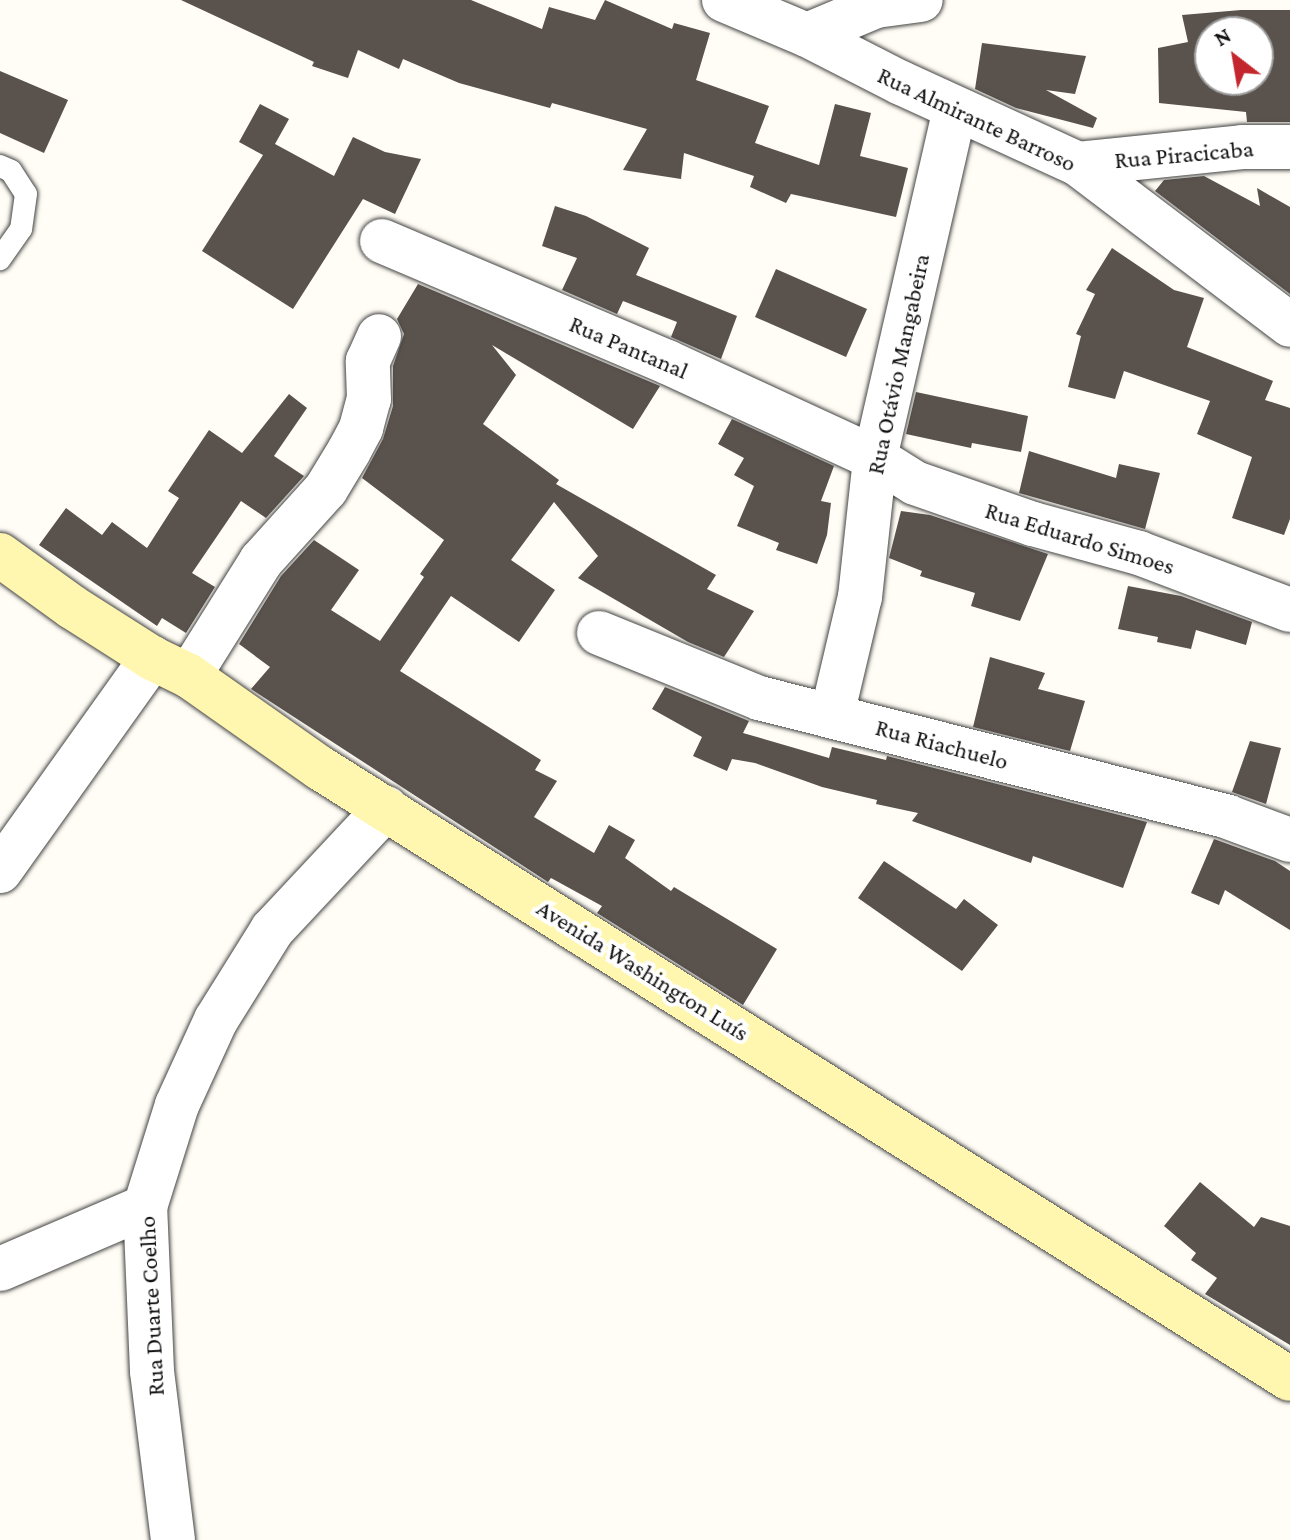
<!DOCTYPE html>
<html>
<head>
<meta charset="utf-8">
<style>
  body { margin:0 }
  #map { position:relative; width:1290px; height:1540px; overflow:hidden; background:#fffdf5; font-family:"Crimson Pro",serif }
  div>[style] { position:absolute }
  .building>* { inset:0; background:#5a524d }
  .roads { filter:drop-shadow(0 0 2px #444) drop-shadow(0 0 2px #444) }
  .service>* { height:22px; margin:-11px; padding:0 11px; transform-origin:11px; border-radius:11px; background:#fff }
  .minor>* { height:44px; margin:-22px; padding:0 22px; transform-origin:22px; border-radius:22px; background:#fff }
  .secondary>* { height:44px; margin:-22px; padding:0 22px; transform-origin:22px; border-radius:22px; background:#fff6b0 }
  span { translate:-50% -50%; white-space:nowrap; text-align:center; line-height:1.15; -webkit-text-stroke:8px #fff; paint-order:stroke }
  .street-label { font-size:24px; color:#111 }
  .north { position:absolute; left:1194px; top:16px; width:80px; height:80px; box-sizing:border-box; background:#fff; border:2px solid #a0a0a0; border-radius:50%; rotate:329deg; font-size:22px; font-weight:700; line-height:32px; text-align:center; color:#111 }
  .north::after { content:''; display:block; margin:auto; width:28px; height:36px; background:#c4262e; clip-path:polygon(50% 0,100% 100%,50% 72%,0 100%) }
</style>
</head>
<body>
<div id="map">
  <div class="building">
    <i style="clip-path:polygon(181px 0,471px 0,542px 29px,549px 7px,595px 20px,605px 0,672px 29px,674px 23px,710px 33px,696px 80px,769px 106px,755px 143px,819px 165px,835px 104px,871px 113px,860px 156px,908px 168px,896px 217px,791px 194px,786px 203px,750px 187px,754px 176px,684px 153px,681px 179px,623px 170px,647px 129px,552px 103px,550px 108px,459px 83px,403px 59px,399px 69px,358px 50px,348px 78px,312px 66px,314px 62px)"></i>
    <i style="clip-path:polygon(evenodd,1241px 10px,1290px 10px,1290px 122px,1247px 122px,1246px 112px,1159px 103px,1158px 48px,1188px 42px,1182px 15px,1241px 10px,1210px 32px,1258px 32px,1258px 80px,1210px 80px,1210px 32px)"></i>
    <i style="clip-path:polygon(982px 43px,1086px 56px,1075px 94px,1046px 90px,1097px 118px,1093px 128px,1016px 108px,975px 89px)"></i>
    <i style="clip-path:polygon(0 71px,68px 100px,44px 153px,0 133px)"></i>
    <i style="clip-path:polygon(260px 104px,289px 119px,275px 144px,334px 176px,353px 137px,385px 152px,421px 159px,395px 214px,363px 199px,293px 309px,202px 251px,263px 155px,239px 142px)"></i>
    <i style="clip-path:polygon(1204px 176px,1260px 206px,1257px 188px,1290px 207px,1290px 294px,1155px 191px,1164px 180px)"></i>
    <i style="clip-path:polygon(555px 206px,586px 216px,649px 248px,636px 275px,737px 316px,721px 359px,671px 337px,677px 322px,623px 301px,617px 314px,562px 290px,577px 258px,542px 246px)"></i>
    <i style="clip-path:polygon(1112px 248px,1174px 290px,1204px 298px,1187px 347px,1273px 381px,1265px 400px,1290px 408px,1290px 519px,1284px 535px,1232px 518px,1252px 457px,1197px 434px,1210px 401px,1124px 371px,1115px 399px,1068px 387px,1081px 336px,1076px 334px,1095px 294px,1086px 290px)"></i>
    <i style="clip-path:polygon(776px 269px,867px 309px,846px 357px,755px 317px)"></i>
    <i style="clip-path:polygon(418px 284px,660px 386px,633px 429px,492px 345px,516px 375px,483px 424px,559px 480px,556px 484px,716px 575px,707px 589px,754px 611px,724px 657px,688px 642px,578px 578px,598px 556px,554px 502px,511px 560px,555px 590px,519px 642px,451px 596px,400px 671px,541px 760px,535px 770px,557px 781px,534px 817px,594px 853px,609px 825px,635px 840px,625px 858px,671px 891px,674px 887px,777px 949px,743px 1005px,597px 913px,602px 906px,551px 878px,548px 882px,251px 689px,270px 667px,239px 644px,281px 576px,314px 540px,359px 570px,331px 610px,380px 641px,424px 577px,420px 574px,444px 540px,362px 478px,383px 439px,393px 406px,393px 366px,404px 334px,397px 319px)"></i>
    <i style="clip-path:polygon(916px 392px,1028px 416px,1021px 452px,972px 443px,971px 448px,906px 434px)"></i>
    <i style="clip-path:polygon(289px 394px,307px 408px,274px 456px,304px 476px,266px 518px,241px 501px,192px 573px,215px 587px,186px 633px,162px 618px,157px 626px,39px 545px,66px 508px,102px 535px,112px 522px,147px 548px,179px 498px,168px 491px,209px 430px,242px 453px)"></i>
    <i style="clip-path:polygon(732px 419px,834px 466px,821px 501px,831px 503px,827px 535px,817px 564px,776px 550px,779px 543px,737px 526px,754px 486px,734px 475px,744px 458px,718px 444px)"></i>
    <i style="clip-path:polygon(1029px 451px,1116px 478px,1119px 464px,1160px 473px,1145px 529px,1019px 493px)"></i>
    <i style="clip-path:polygon(901px 511px,930px 515px,1048px 554px,1020px 621px,971px 606px,975px 593px,920px 576px,922px 571px,889px 558px)"></i>
    <i style="clip-path:polygon(1128px 586px,1181px 596px,1252px 622px,1246px 645px,1196px 630px,1191px 649px,1157px 642px,1158px 637px,1118px 629px)"></i>
    <i style="clip-path:polygon(990px 657px,1045px 673px,1038px 689px,1085px 701px,1070px 751px,973px 727px)"></i>
    <i style="clip-path:polygon(665px 687px,749px 721px,743px 733px,829px 758px,832px 747px,886px 760px,887px 756px,1147px 822px,1123px 888px,1033px 856px,1031px 863px,912px 821px,918px 813px,876px 804px,877px 800px,822px 787px,755px 763px,732px 759px,727px 771px,693px 756px,702px 737px,652px 709px)"></i>
    <i style="clip-path:polygon(1250px 741px,1281px 748px,1266px 804px,1232px 792px)"></i>
    <i style="clip-path:polygon(1214px 839px,1275px 861px,1290px 871px,1290px 930px,1225px 890px,1219px 905px,1191px 893px)"></i>
    <i style="clip-path:polygon(884px 861px,956px 909px,964px 899px,998px 925px,962px 971px,858px 898px)"></i>
    <i style="clip-path:polygon(1200px 1182px,1254px 1227px,1261px 1217px,1290px 1226px,1290px 1345px,1205px 1294px,1217px 1278px,1191px 1260px,1196px 1253px,1164px 1226px)"></i>
  </div>
  <div class="roads">
    <div class="service">
      <i style="left:0;top:166px;width:12px;rotate:24deg"></i>
      <i style="left:11px;top:171px;width:27px;rotate:57deg"></i>
      <i style="left:26px;top:194px;width:35px;rotate:98deg"></i>
      <i style="left:21px;top:229px;width:37px;rotate:125deg"></i>
    </div>
    <div class="minor">
      <i style="left:724px;top:0;width:90px;rotate:22.9deg"></i>
      <i style="left:807px;top:35px;width:106px;rotate:27.1deg"></i>
      <i style="left:901px;top:83px;width:195px;rotate:24.6deg"></i>
      <i style="left:1078px;top:164px;width:266px;rotate:37.2deg"></i>
      <i style="left:807px;top:35px;width:75px;rotate:-22.8deg"></i>
      <i style="left:876px;top:6px;width:45px;rotate:-7.6deg"></i>
      <i style="left:1078px;top:164px;width:165px;rotate:-5.9deg"></i>
      <i style="left:1242px;top:147px;width:48px"></i>
      <i style="left:382px;top:241px;width:310px;rotate:23deg"></i>
      <i style="left:667px;top:362px;width:229px;rotate:24.8deg"></i>
      <i style="left:875px;top:458px;width:47px;rotate:32deg"></i>
      <i style="left:915px;top:483px;width:125px;rotate:19.2deg"></i>
      <i style="left:1033px;top:524px;width:110px;rotate:15.3deg"></i>
      <i style="left:1139px;top:553px;width:161px;rotate:20.7deg"></i>
      <i style="left:599px;top:633px;width:173px;rotate:22.1deg"></i>
      <i style="left:759px;top:698px;width:484px;rotate:14.2deg"></i>
      <i style="left:1228px;top:817px;width:66px;rotate:20.4deg"></i>
      <i style="left:189px;top:676px;width:136px;rotate:-57.9deg"></i>
      <i style="left:261px;top:561px;width:97px;rotate:-47.9deg"></i>
      <i style="left:326px;top:489px;width:44px;rotate:-58.8deg"></i>
      <i style="left:349px;top:451px;width:26px;rotate:-62deg"></i>
      <i style="left:361px;top:428px;width:30px;rotate:-75deg"></i>
      <i style="left:369px;top:399px;width:38px;rotate:-92deg"></i>
      <i style="left:368px;top:361px;width:27px;rotate:-66deg"></i>
      <i style="left:832px;top:715px;width:121px;rotate:-76.7deg"></i>
      <i style="left:860px;top:597px;width:140px;rotate:-83.8deg"></i>
      <i style="left:875px;top:458px;width:358px;rotate:-77.1deg"></i>
      <i style="left:0;top:871px;width:262px;rotate:-54.5deg"></i>
      <i style="left:0;top:1269px;width:158px;rotate:-23.2deg"></i>
      <i style="left:173px;top:1540px;width:170px;rotate:-97.1deg"></i>
      <i style="left:152px;top:1371px;width:164px;rotate:-92.4deg"></i>
      <i style="left:145px;top:1207px;width:107px;rotate:-72.6deg"></i>
      <i style="left:177px;top:1105px;width:94px;rotate:-65.4deg"></i>
      <i style="left:216px;top:1020px;width:106px;rotate:-58.1deg"></i>
      <i style="left:272px;top:930px;width:167px;rotate:-46.9deg"></i>
    </div>
    <div class="secondary">
      <i style="left:0;top:555px;width:89px;rotate:35.8deg"></i>
      <i style="left:72px;top:607px;width:95px;rotate:32.5deg"></i>
      <i style="left:152px;top:658px;width:41px;rotate:25.9deg"></i>
      <i style="left:189px;top:676px;width:160px;rotate:35.1deg"></i>
      <i style="left:320px;top:768px;width:1146px;rotate:32.21deg"></i>
    </div>
  </div>
  <div class="street-label">
    <span style="left:977px;top:119px;rotate:25deg">Rua Almirante Barroso</span>
    <span style="left:1184px;top:154px;rotate:-5deg">Rua Piracicaba</span>
    <span style="left:629px;top:347px;rotate:23deg">Rua Pantanal</span>
    <span style="left:898px;top:364px;rotate:-78deg">Rua Otávio Mangabeira</span>
    <span style="left:1080px;top:538px;rotate:17deg">Rua Eduardo Simoes</span>
    <span style="left:942px;top:744px;rotate:15deg">Rua Riachuelo</span>
    <span style="left:643px;top:970px;rotate:32deg">Avenida Washington Luís</span>
    <span style="left:151px;top:1306px;rotate:-93deg">Rua Duarte Coelho</span>
  </div>
  <div class="north">N</div>
</div>
</body>
</html>
